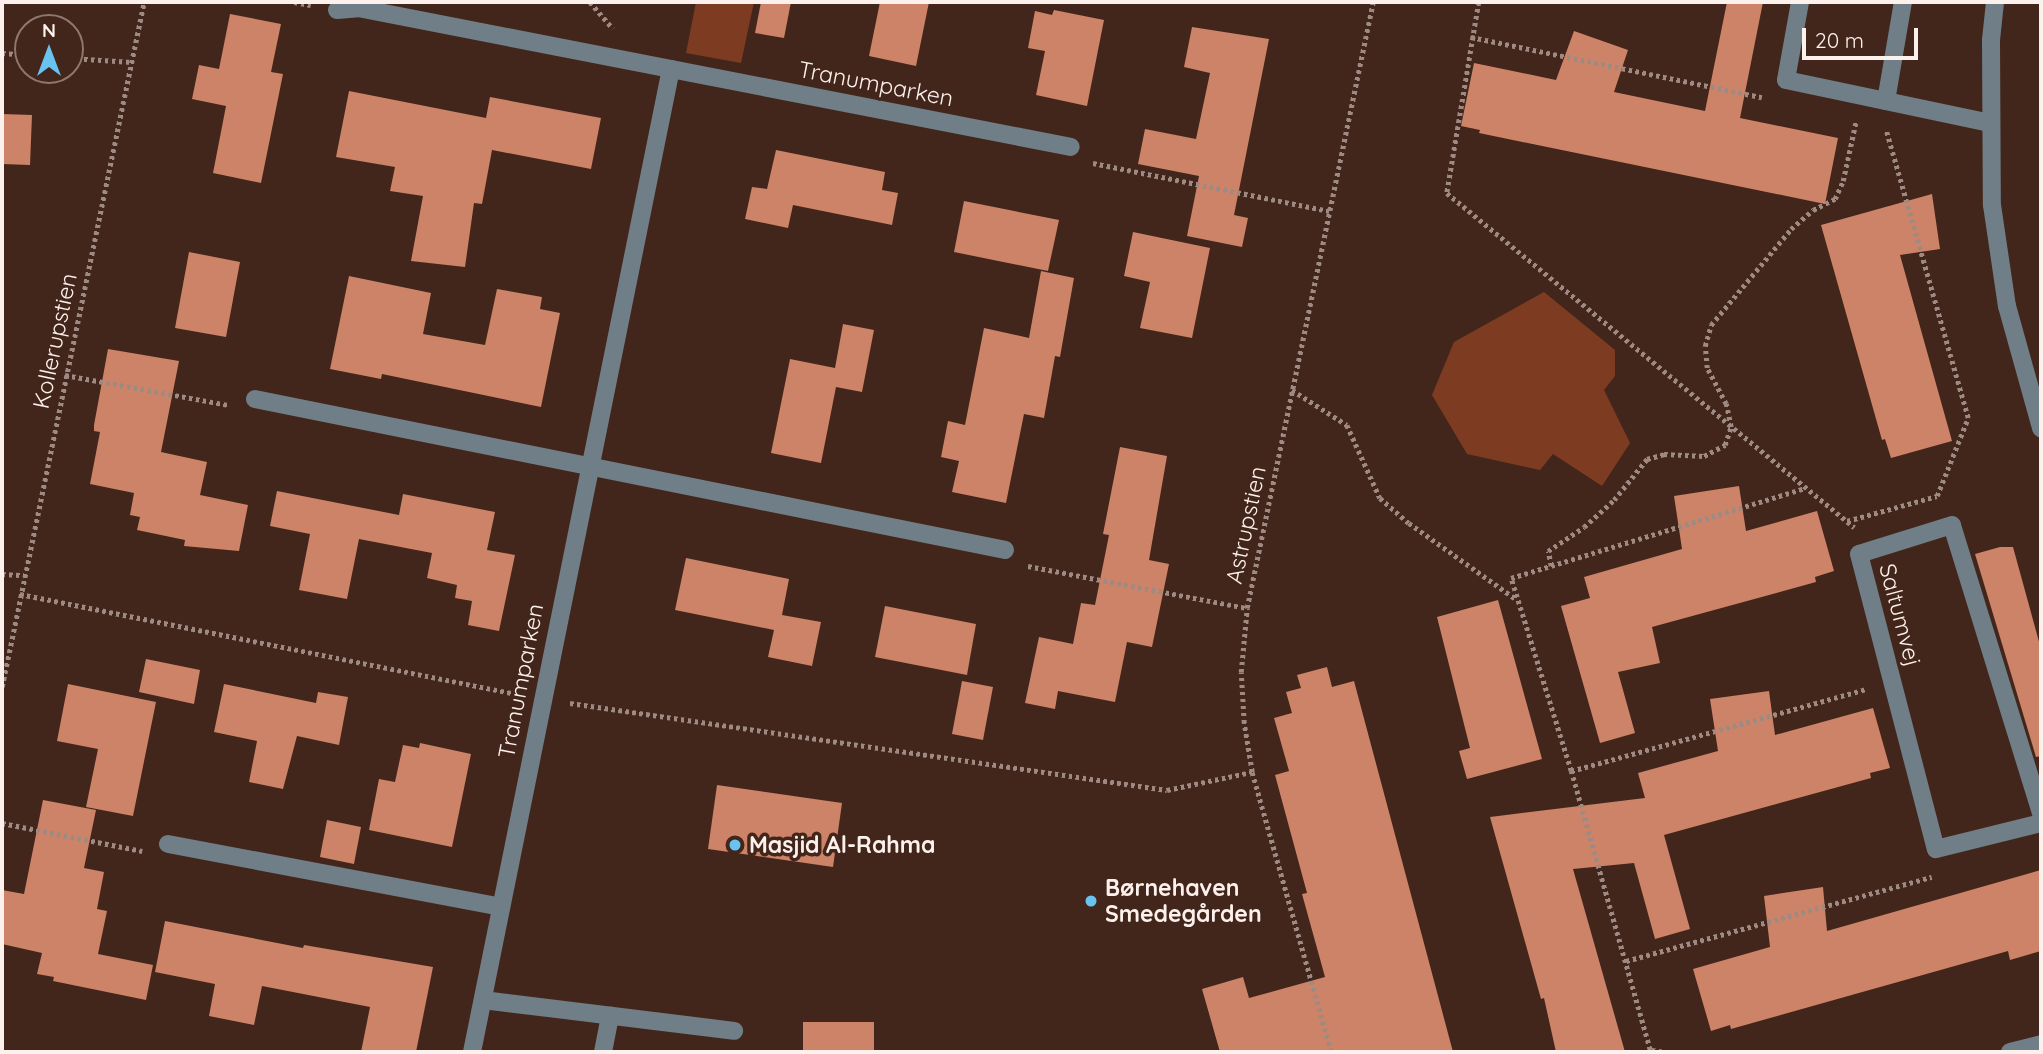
<!DOCTYPE html>
<html>
<head>
<meta charset="utf-8">
<style>
  body { margin:0 }
  #map { position:relative; width:2043px; height:1054px; overflow:hidden; background:#43261b; font-family:Quicksand,sans-serif }
  div>[style] { position:absolute }
  .green>* { inset:0; background:#7d3c21 }
  .building>* { inset:0; background:#cc8367 }
  .path>* { height:4.5px; margin-top:-2.25px; transform-origin:0; background:repeating-linear-gradient(90deg,#9e8a82 0 3.5px,transparent 0 7px) }
  .minor>* { height:18px; margin:-9px; padding:0 9px; transform-origin:9px; border-radius:9px; background:#707f87 }
  .dots>* { width:19px; height:19px; translate:-50% -50%; box-sizing:border-box; border:4px solid #43261b; border-radius:50% }
  span { translate:-50% -50%; white-space:nowrap; text-align:center; line-height:1.15; -webkit-text-stroke:7px #43261b; paint-order:stroke }
  .street-label { font-size:23px; color:#fdf1ed }
  .poi-label { font-size:23px; color:#fdf1ed; font-weight:700 }
  .left { translate:0 -50%; text-align:left }
  .frame { position:absolute; inset:0; border:4px solid #fdf1ed; pointer-events:none }
  .north { position:absolute; left:14px; top:14px; width:70px; height:70px; box-sizing:border-box; background:#43261b; border:2px solid #8d776f; border-radius:50%; rotate:0deg; font-size:19px; font-weight:700; line-height:28px; text-align:center; color:#fdf1ed }
  .north::after { content:''; display:block; margin:auto; width:24px; height:32px; background:#69c3f1; clip-path:polygon(50% 0,100% 100%,50% 72%,0 100%) }
  .scale { position:absolute; left:1802px; top:28px; width:116px; height:32px; box-sizing:border-box; border:4px solid #fdf1ed; border-top:0; padding-left:9px; font-size:21px; line-height:24px; white-space:nowrap; color:#fdf1ed; -webkit-text-stroke:5px #43261b; paint-order:stroke }
</style>
</head>
<body>
<div id="map">
  <div class="green">
    <i style="clip-path:polygon(696px 2px,754px 2px,741px 63px,686px 53px)"></i>
    <i style="clip-path:polygon(1544px 292px,1615px 350px,1615px 376px,1604px 390px,1630px 443px,1602px 486px,1553px 454px,1540px 470px,1467px 454px,1432px 395px,1454px 342px)"></i>
  </div>
  <div class="building">
    <i style="clip-path:polygon(761px 2px,791px 2px,784px 38px,755px 33px)"></i>
    <i style="clip-path:polygon(880px 2px,929px 2px,916px 66px,869px 56px)"></i>
    <i style="clip-path:polygon(1727px 2px,1763px 2px,1740px 118px,1838px 138px,1825px 204px,1479px 133px,1480px 130px,1461px 126px,1474px 63px,1556px 80px,1574px 31px,1628px 50px,1614px 92px,1705px 111px)"></i>
    <i style="clip-path:polygon(1054px 10px,1104px 20px,1087px 106px,1036px 95px,1045px 51px,1028px 48px,1035px 11px,1052px 15px)"></i>
    <i style="clip-path:polygon(230px 14px,281px 24px,271px 72px,283px 74px,261px 183px,213px 173px,226px 106px,192px 99px,199px 65px,219px 69px)"></i>
    <i style="clip-path:polygon(1192px 27px,1269px 39px,1234px 215px,1248px 218px,1242px 247px,1187px 236px,1199px 176px,1138px 164px,1145px 129px,1196px 139px,1210px 73px,1184px 67px)"></i>
    <i style="clip-path:polygon(349px 91px,486px 118px,490px 97px,601px 118px,591px 169px,492px 150px,482px 204px,474px 203px,465px 267px,411px 261px,423px 196px,390px 191px,395px 167px,336px 157px)"></i>
    <i style="clip-path:polygon(2px 114px,32px 115px,30px 165px,2px 164px)"></i>
    <i style="clip-path:polygon(776px 150px,885px 172px,882px 190px,898px 193px,892px 225px,793px 205px,788px 228px,745px 219px,752px 187px,767px 189px)"></i>
    <i style="clip-path:polygon(1932px 194px,1940px 249px,1900px 255px,1952px 441px,1891px 458px,1885px 439px,1882px 440px,1821px 225px)"></i>
    <i style="clip-path:polygon(964px 201px,1059px 220px,1048px 271px,954px 252px)"></i>
    <i style="clip-path:polygon(1133px 232px,1210px 248px,1192px 338px,1140px 328px,1150px 282px,1124px 276px)"></i>
    <i style="clip-path:polygon(189px 252px,240px 262px,226px 337px,175px 328px)"></i>
    <i style="clip-path:polygon(1041px 271px,1074px 278px,1060px 357px,1055px 356px,1044px 418px,1024px 414px,1006px 503px,952px 492px,959px 461px,941px 457px,948px 421px,965px 425px,984px 328px,1029px 338px)"></i>
    <i style="clip-path:polygon(349px 276px,431px 293px,423px 334px,485px 345px,497px 289px,542px 297px,540px 309px,560px 313px,541px 407px,382px 374px,381px 379px,330px 369px)"></i>
    <i style="clip-path:polygon(843px 324px,874px 330px,862px 392px,836px 387px,821px 463px,771px 453px,790px 359px,835px 368px)"></i>
    <i style="clip-path:polygon(108px 349px,179px 361px,161px 452px,207px 462px,200px 495px,248px 505px,239px 551px,184px 546px,185px 540px,137px 530px,140px 517px,130px 515px,134px 493px,90px 484px,100px 432px,94px 431px,94px 425px)"></i>
    <i style="clip-path:polygon(1120px 447px,1167px 456px,1149px 560px,1169px 564px,1152px 647px,1127px 642px,1115px 702px,1058px 691px,1055px 709px,1025px 703px,1039px 637px,1073px 644px,1081px 603px,1095px 605px,1109px 535px,1103px 534px)"></i>
    <i style="clip-path:polygon(1739px 486px,1746px 531px,1817px 511px,1834px 571px,1815px 577px,1816px 582px,1652px 627px,1660px 663px,1618px 672px,1635px 733px,1600px 743px,1561px 606px,1590px 598px,1584px 577px,1682px 549px,1674px 496px)"></i>
    <i style="clip-path:polygon(277px 491px,399px 515px,403px 494px,495px 512px,487px 550px,515px 555px,499px 631px,468px 625px,472px 601px,455px 598px,457px 585px,427px 578px,432px 553px,359px 539px,347px 599px,299px 590px,310px 534px,270px 526px)"></i>
    <i style="clip-path:polygon(2000px 547px,2013px 547px,2041px 649px,2041px 756px,2036px 757px,1975px 554px)"></i>
    <i style="clip-path:polygon(686px 558px,789px 579px,782px 615px,821px 622px,812px 666px,768px 657px,774px 630px,675px 610px)"></i>
    <i style="clip-path:polygon(1498px 600px,1542px 759px,1467px 779px,1459px 751px,1470px 748px,1437px 617px)"></i>
    <i style="clip-path:polygon(885px 606px,976px 624px,967px 675px,875px 657px)"></i>
    <i style="clip-path:polygon(146px 659px,200px 670px,194px 704px,139px 692px)"></i>
    <i style="clip-path:polygon(1327px 667px,1332px 687px,1354px 681px,1453px 1052px,1220px 1052px,1202px 989px,1243px 977px,1249px 998px,1325px 977px,1302px 894px,1307px 893px,1275px 775px,1289px 771px,1274px 718px,1292px 713px,1286px 692px,1301px 688px,1297px 675px)"></i>
    <i style="clip-path:polygon(962px 681px,993px 687px,983px 740px,952px 734px)"></i>
    <i style="clip-path:polygon(68px 684px,156px 702px,133px 816px,86px 807px,98px 749px,57px 741px)"></i>
    <i style="clip-path:polygon(224px 684px,316px 703px,318px 692px,348px 697px,339px 745px,297px 736px,283px 789px,249px 782px,257px 741px,214px 732px)"></i>
    <i style="clip-path:polygon(1769px 691px,1775px 735px,1873px 708px,1890px 768px,1870px 773px,1871px 778px,1664px 835px,1690px 929px,1655px 939px,1634px 863px,1573px 869px,1625px 1052px,1556px 1052px,1544px 998px,1541px 999px,1490px 817px,1645px 798px,1638px 773px,1718px 751px,1710px 699px)"></i>
    <i style="clip-path:polygon(420px 743px,471px 754px,452px 847px,369px 830px,379px 779px,395px 782px,403px 745px,419px 748px)"></i>
    <i style="clip-path:polygon(717px 785px,842px 803px,833px 867px,708px 849px)"></i>
    <i style="clip-path:polygon(43px 800px,96px 810px,84px 868px,104px 872px,97px 909px,107px 911px,98px 954px,153px 965px,146px 1000px,53px 981px,54px 977px,37px 974px,42px 953px,2px 944px,2px 890px,24px 894px)"></i>
    <i style="clip-path:polygon(327px 820px,361px 827px,354px 864px,320px 857px)"></i>
    <i style="clip-path:polygon(2041px 870px,2041px 951px,2010px 960px,2008px 951px,1731px 1029px,1730px 1025px,1711px 1031px,1693px 969px,1770px 947px,1764px 896px,1823px 887px,1827px 931px)"></i>
    <i style="clip-path:polygon(165px 921px,303px 948px,304px 945px,433px 967px,416px 1052px,361px 1052px,370px 1007px,262px 986px,254px 1025px,209px 1016px,215px 984px,155px 972px)"></i>
    <i style="clip-path:polygon(803px 1022px,874px 1022px,874px 1052px,803px 1052px)"></i>
  </div>
  <div class="path">
    <i style="left:294px;top:2px;width:17px;rotate:10deg"></i>
    <i style="left:590px;top:2px;width:35px;rotate:49deg"></i>
    <i style="left:1479px;top:2px;width:194px;rotate:99.5deg"></i>
    <i style="left:1447px;top:193px;width:527px;rotate:39.37deg"></i>
    <i style="left:1471px;top:37px;width:297px;rotate:11.7deg"></i>
    <i style="left:2px;top:53px;width:26px;rotate:4deg"></i>
    <i style="left:70px;top:58px;width:62px;rotate:3.7deg"></i>
    <i style="left:1093px;top:163px;width:241px;rotate:11.5deg"></i>
    <i style="left:65px;top:375px;width:167px;rotate:10.4deg"></i>
    <i style="left:1292px;top:390px;width:65px;rotate:32.5deg"></i>
    <i style="left:1347px;top:425px;width:80px;rotate:65.7deg"></i>
    <i style="left:1380px;top:498px;width:38px;rotate:41deg"></i>
    <i style="left:1409px;top:523px;width:131px;rotate:35.4deg"></i>
    <i style="left:1847px;top:521px;width:93px;rotate:-15.5deg"></i>
    <i style="left:1937px;top:496px;width:84px;rotate:-68.3deg"></i>
    <i style="left:1968px;top:418px;width:299px;rotate:-105.9deg"></i>
    <i style="left:1028px;top:566px;width:223px;rotate:10.9deg"></i>
    <i style="left:1551px;top:566px;width:15px;rotate:-101deg"></i>
    <i style="left:1548px;top:551px;width:43px;rotate:-33.7deg"></i>
    <i style="left:1584px;top:527px;width:40px;rotate:-42deg"></i>
    <i style="left:1614px;top:500px;width:53px;rotate:-51.2deg"></i>
    <i style="left:1647px;top:459px;width:18px;rotate:-16deg"></i>
    <i style="left:1664px;top:454px;width:40px;rotate:2.9deg"></i>
    <i style="left:1704px;top:456px;width:24px;rotate:-28deg"></i>
    <i style="left:1725px;top:445px;width:19px;rotate:-72deg"></i>
    <i style="left:1731px;top:427px;width:24px;rotate:-102deg"></i>
    <i style="left:1726px;top:404px;width:41px;rotate:-117.8deg"></i>
    <i style="left:1707px;top:368px;width:22px;rotate:-95deg"></i>
    <i style="left:1705px;top:346px;width:22px;rotate:-74deg"></i>
    <i style="left:1711px;top:325px;width:125px;rotate:-50.2deg"></i>
    <i style="left:1791px;top:229px;width:29px;rotate:-41deg"></i>
    <i style="left:1813px;top:210px;width:25px;rotate:-27deg"></i>
    <i style="left:1835px;top:199px;width:20px;rotate:-66deg"></i>
    <i style="left:1843px;top:181px;width:61px;rotate:-77.8deg"></i>
    <i style="left:2px;top:574px;width:22px;rotate:3deg"></i>
    <i style="left:20px;top:594px;width:506px;rotate:11.4deg"></i>
    <i style="left:2px;top:687px;width:700px;rotate:-78.29deg"></i>
    <i style="left:570px;top:703px;width:603px;rotate:8.29deg"></i>
    <i style="left:1167px;top:790px;width:87px;rotate:-12deg"></i>
    <i style="left:1571px;top:771px;width:307px;rotate:-15.5deg"></i>
    <i style="left:2px;top:823px;width:143px;rotate:11.3deg"></i>
    <i style="left:1626px;top:961px;width:317px;rotate:-15.4deg"></i>
    <i style="left:1331px;top:1052px;width:291px;rotate:-105.8deg"></i>
    <i style="left:1252px;top:772px;width:50px;rotate:-99.3deg"></i>
    <i style="left:1244px;top:723px;width:51px;rotate:-93.4deg"></i>
    <i style="left:1241px;top:672px;width:64px;rotate:-84.6deg"></i>
    <i style="left:1247px;top:608px;width:619px;rotate:-78.25deg"></i>
    <i style="left:1662px;top:1052px;width:12px;rotate:-171deg"></i>
    <i style="left:1650px;top:1050px;width:290px;rotate:-105.8deg"></i>
    <i style="left:1571px;top:771px;width:202px;rotate:-107.3deg"></i>
    <i style="left:1511px;top:578px;width:308px;rotate:-17deg"></i>
  </div>
  <div class="minor">
    <i style="left:1800px;top:2px;width:79px;rotate:100.2deg"></i>
    <i style="left:1786px;top:80px;width:208px;rotate:11.9deg"></i>
    <i style="left:1995px;top:2px;width:38px;rotate:96deg"></i>
    <i style="left:1991px;top:40px;width:165px;rotate:89.7deg"></i>
    <i style="left:1992px;top:205px;width:102px;rotate:81.6deg"></i>
    <i style="left:2007px;top:306px;width:127px;rotate:74.4deg"></i>
    <i style="left:337px;top:10px;width:21px;rotate:-5deg"></i>
    <i style="left:358px;top:8px;width:726px;rotate:11.03deg"></i>
    <i style="left:1886px;top:101px;width:100px;rotate:-80.3deg"></i>
    <i style="left:255px;top:399px;width:765px;rotate:11.38deg"></i>
    <i style="left:2041px;top:813px;width:301px;rotate:-107.2deg"></i>
    <i style="left:1952px;top:525px;width:97px;rotate:162.7deg"></i>
    <i style="left:1859px;top:554px;width:305px;rotate:75.4deg"></i>
    <i style="left:1936px;top:849px;width:108px;rotate:-13.9deg"></i>
    <i style="left:168px;top:844px;width:339px;rotate:10.7deg"></i>
    <i style="left:483px;top:1000px;width:253px;rotate:7deg"></i>
    <i style="left:472px;top:1052px;width:1003px;rotate:-78.56deg"></i>
    <i style="left:603px;top:1052px;width:37px;rotate:-79deg"></i>
    <i style="left:2010px;top:1052px;width:32px;rotate:-14deg"></i>
  </div>
  <div class="dots">
    <i style="left:735px;top:845px;background:#69c3f1"></i>
    <i style="left:1091px;top:901px;background:#69c3f1"></i>
  </div>
  <div class="street-label">
    <span style="left:876px;top:84px;rotate:11deg">Tranumparken</span>
    <span style="left:55px;top:341px;rotate:-78deg">Kollerupstien</span>
    <span style="left:1246px;top:525px;rotate:-78deg">Astrupstien</span>
    <span style="left:1900px;top:615px;rotate:75deg">Saltumvej</span>
    <span style="left:521px;top:681px;rotate:-79deg">Tranumparken</span>
  </div>
  <div class="poi-label">
    <span class="left" style="left:749px;top:845px">Masjid Al-Rahma</span>
    <span class="left" style="left:1105px;top:901px">Børnehaven<br>Smedegården</span>
  </div>
  <div class="frame"></div>
  <div class="north">N</div>
  <div class="scale">20 m</div>
</div>
</body>
</html>
